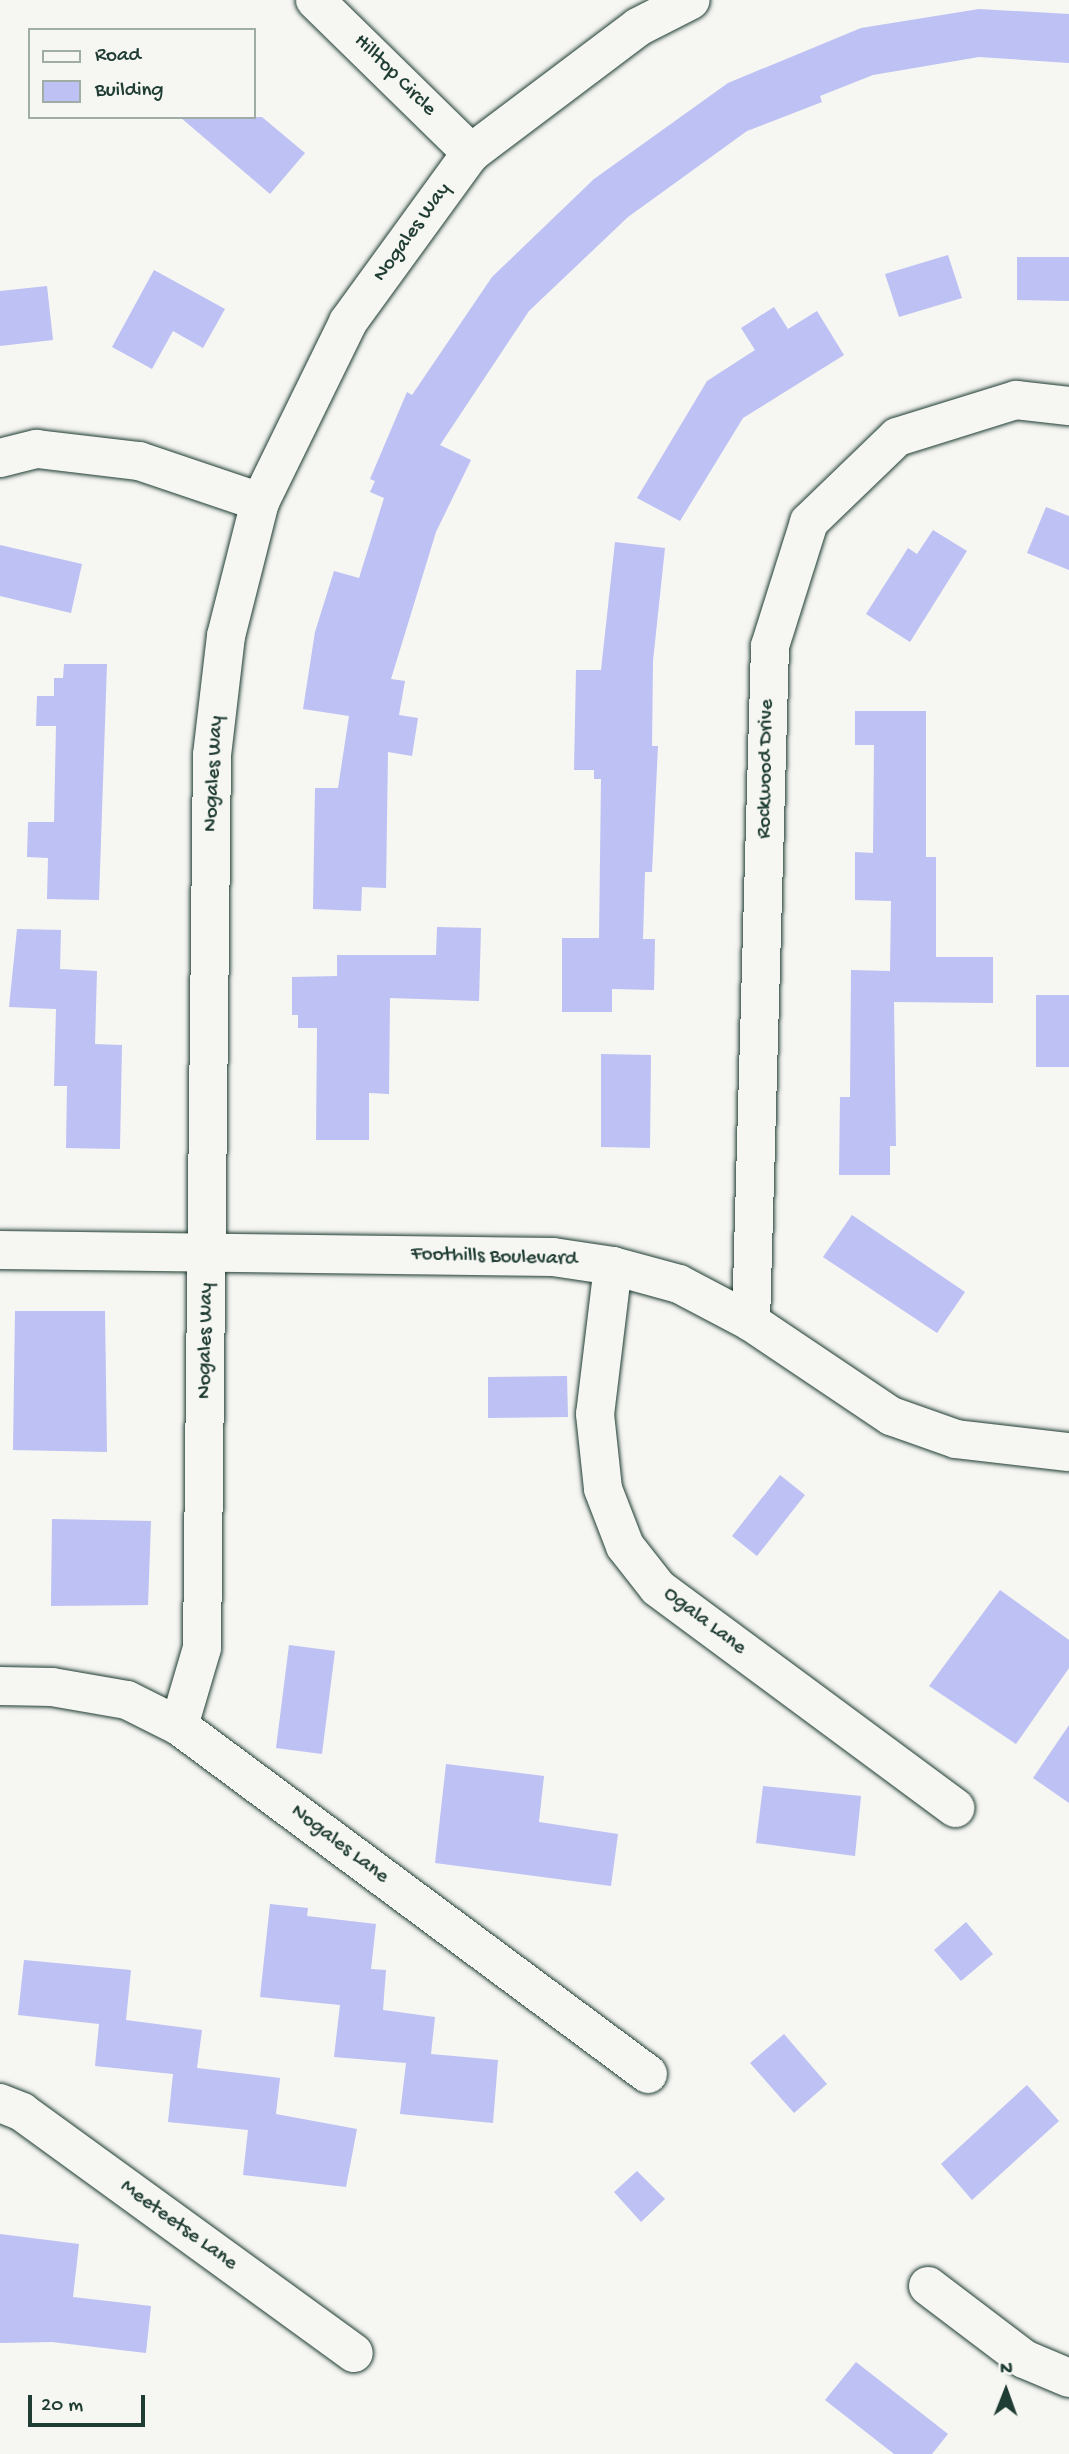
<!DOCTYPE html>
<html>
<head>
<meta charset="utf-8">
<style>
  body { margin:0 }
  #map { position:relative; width:1069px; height:2454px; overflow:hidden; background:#f6f6f2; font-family:"Gochi Hand",sans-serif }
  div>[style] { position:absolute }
  .building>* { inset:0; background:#bdc1f3 }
  .roads { filter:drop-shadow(0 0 2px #1f3d34) drop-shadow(0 0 2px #1f3d34) }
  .minor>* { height:38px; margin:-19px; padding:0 19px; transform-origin:19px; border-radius:19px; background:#f6f6f2 }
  span { translate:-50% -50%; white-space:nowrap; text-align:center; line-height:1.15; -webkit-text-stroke:6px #f6f6f2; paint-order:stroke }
  .street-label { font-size:21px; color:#1f3d34 }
  .legend { position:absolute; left:28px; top:28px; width:228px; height:91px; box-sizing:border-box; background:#f6f6f2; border:2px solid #a0aca6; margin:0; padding:9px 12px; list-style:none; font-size:21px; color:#1f3d34 }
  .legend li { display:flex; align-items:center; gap:14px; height:35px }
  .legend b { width:35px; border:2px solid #a0aca6 }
  .north { position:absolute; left:971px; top:2356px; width:70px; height:70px; -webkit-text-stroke:5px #f6f6f2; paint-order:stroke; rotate:1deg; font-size:19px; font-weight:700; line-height:28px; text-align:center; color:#1f3d34 }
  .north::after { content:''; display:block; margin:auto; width:24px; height:32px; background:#1f3d34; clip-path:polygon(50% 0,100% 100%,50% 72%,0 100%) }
  .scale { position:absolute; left:28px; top:2395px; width:117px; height:32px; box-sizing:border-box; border:4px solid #1f3d34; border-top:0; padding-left:9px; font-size:21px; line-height:24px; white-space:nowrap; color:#1f3d34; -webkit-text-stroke:5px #f6f6f2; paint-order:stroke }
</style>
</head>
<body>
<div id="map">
  <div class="building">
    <i style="clip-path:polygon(979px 9px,1069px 14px,1069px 63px,979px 57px,873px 75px,820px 96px,822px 102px,747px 131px,628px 217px,529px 311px,440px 445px,471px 460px,436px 532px,391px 679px,405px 681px,399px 715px,418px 718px,412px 756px,388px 752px,386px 888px,362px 887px,361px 911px,313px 909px,315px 788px,338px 788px,349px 716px,303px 709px,315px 632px,334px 571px,359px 578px,384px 498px,370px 492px,375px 481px,370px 479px,407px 392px,412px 395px,492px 277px,594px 179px,728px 83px,861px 28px)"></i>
    <i style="clip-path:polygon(180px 117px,262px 117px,305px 153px,270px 194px)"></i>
    <i style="clip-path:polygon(948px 255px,962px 298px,899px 317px,885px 274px)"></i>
    <i style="clip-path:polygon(1017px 257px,1069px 257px,1069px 301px,1017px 300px)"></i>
    <i style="clip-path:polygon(154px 270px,225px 309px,203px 348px,173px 331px,152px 369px,112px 347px)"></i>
    <i style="clip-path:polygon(47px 286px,53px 340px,0 346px,0 291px)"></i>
    <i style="clip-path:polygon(774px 307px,788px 329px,817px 311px,844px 355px,743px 418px,680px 521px,637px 498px,707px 381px,755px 350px,741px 328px)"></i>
    <i style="clip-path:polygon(1046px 507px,1069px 516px,1069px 570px,1027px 553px)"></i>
    <i style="clip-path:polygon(933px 530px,967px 551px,910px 642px,866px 614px,908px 548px,917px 554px)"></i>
    <i style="clip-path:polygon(615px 542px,665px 548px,653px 661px,652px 746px,658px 746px,652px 872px,645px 872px,643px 939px,655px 939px,654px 990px,612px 989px,612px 1012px,562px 1012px,562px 938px,599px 938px,601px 779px,594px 779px,594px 770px,574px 770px,576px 670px,601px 670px)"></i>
    <i style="clip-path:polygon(0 545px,82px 564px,71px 613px,0 596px)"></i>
    <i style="clip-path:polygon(64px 664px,107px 664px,99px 900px,47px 899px,48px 858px,27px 857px,28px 822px,54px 822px,56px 726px,36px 726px,37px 696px,54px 696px,54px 678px,63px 678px)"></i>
    <i style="clip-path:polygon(855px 711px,926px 711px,926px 857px,936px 857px,936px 957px,993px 957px,993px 1003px,894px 1002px,896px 1146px,890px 1146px,890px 1175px,839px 1175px,840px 1097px,850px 1097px,851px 970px,890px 971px,891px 901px,855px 900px,855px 852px,873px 853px,874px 745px,855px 745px)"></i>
    <i style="clip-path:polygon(437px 927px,481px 928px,479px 1001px,390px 998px,389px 1094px,369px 1093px,369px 1140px,316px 1140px,317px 1028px,298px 1028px,298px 1015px,292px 1015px,292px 977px,337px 976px,337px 955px,436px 955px)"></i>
    <i style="clip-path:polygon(17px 929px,61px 930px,60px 969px,97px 971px,95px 1044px,122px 1045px,120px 1149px,66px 1148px,67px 1086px,54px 1086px,56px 1009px,9px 1007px)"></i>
    <i style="clip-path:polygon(1036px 995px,1069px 995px,1069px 1067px,1036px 1067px)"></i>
    <i style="clip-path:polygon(601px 1054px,651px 1055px,650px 1148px,601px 1147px)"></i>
    <i style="clip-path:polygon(852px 1215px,965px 1292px,937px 1333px,823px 1257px)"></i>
    <i style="clip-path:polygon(15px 1311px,105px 1311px,107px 1452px,13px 1450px)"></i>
    <i style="clip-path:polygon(567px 1376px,568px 1417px,488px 1418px,488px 1377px)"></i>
    <i style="clip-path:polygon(780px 1475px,805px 1495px,757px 1556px,732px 1536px)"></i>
    <i style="clip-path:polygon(52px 1519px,151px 1521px,148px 1605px,51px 1606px)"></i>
    <i style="clip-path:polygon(1000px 1590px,1069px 1640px,1069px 1668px,1016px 1744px,929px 1686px)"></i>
    <i style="clip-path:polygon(289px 1645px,335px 1651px,322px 1754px,276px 1748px)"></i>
    <i style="clip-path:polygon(1069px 1725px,1069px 1803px,1033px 1778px)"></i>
    <i style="clip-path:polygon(446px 1764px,544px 1776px,539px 1822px,618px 1834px,611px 1886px,435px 1863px)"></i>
    <i style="clip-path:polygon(763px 1786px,861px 1796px,855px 1856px,756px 1843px)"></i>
    <i style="clip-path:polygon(270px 1904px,308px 1908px,307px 1916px,376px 1924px,371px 1969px,386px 1970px,383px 2010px,435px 2017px,431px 2054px,498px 2060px,493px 2123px,400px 2114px,406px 2063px,334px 2057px,340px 2005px,260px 1997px)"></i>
    <i style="clip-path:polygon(966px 1922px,993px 1954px,961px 1981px,934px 1950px)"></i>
    <i style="clip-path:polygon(24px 1960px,131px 1970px,126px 2020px,202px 2030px,197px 2068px,280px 2078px,276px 2114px,357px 2129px,346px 2187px,243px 2175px,248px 2130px,168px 2122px,173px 2074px,95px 2066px,99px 2024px,18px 2015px)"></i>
    <i style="clip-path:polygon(784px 2034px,827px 2084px,794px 2113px,750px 2063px)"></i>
    <i style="clip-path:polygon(1027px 2085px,1059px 2121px,972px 2200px,941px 2164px)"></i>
    <i style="clip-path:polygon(637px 2171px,665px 2199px,641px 2222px,614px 2192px)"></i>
    <i style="clip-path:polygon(0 2234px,79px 2244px,73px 2297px,151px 2306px,146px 2353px,52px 2342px,0 2343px)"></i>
    <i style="clip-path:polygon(856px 2362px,948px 2434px,932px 2454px,894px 2454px,825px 2400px)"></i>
  </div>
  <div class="roads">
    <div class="minor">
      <i style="left:315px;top:0;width:219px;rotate:44.4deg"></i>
      <i style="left:0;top:458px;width:38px;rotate:-14deg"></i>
      <i style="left:37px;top:449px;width:103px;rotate:6.7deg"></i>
      <i style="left:139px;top:461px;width:128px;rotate:18.7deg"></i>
      <i style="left:0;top:1250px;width:553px;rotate:0.73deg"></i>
      <i style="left:553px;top:1257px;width:61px;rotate:8.5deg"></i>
      <i style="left:613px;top:1266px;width:68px;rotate:15.3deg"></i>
      <i style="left:679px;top:1284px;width:81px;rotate:27.8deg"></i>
      <i style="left:751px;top:1322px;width:169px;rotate:33.9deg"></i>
      <i style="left:891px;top:1416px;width:69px;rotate:19.5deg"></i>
      <i style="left:956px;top:1439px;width:114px;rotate:6.6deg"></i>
      <i style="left:613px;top:1266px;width:149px;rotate:96.9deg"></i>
      <i style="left:595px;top:1414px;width:75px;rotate:83.9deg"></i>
      <i style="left:603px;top:1489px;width:61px;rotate:68.9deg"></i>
      <i style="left:625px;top:1546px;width:53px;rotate:51.8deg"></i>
      <i style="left:658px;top:1588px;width:370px;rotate:36.5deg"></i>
      <i style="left:751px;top:1322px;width:676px;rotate:-88.39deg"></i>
      <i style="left:770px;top:646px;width:130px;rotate:-72.5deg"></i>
      <i style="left:809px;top:522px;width:122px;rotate:-44deg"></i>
      <i style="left:897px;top:437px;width:125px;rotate:-17.3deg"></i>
      <i style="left:1016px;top:400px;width:53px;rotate:6.5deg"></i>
      <i style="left:0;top:1686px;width:52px;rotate:1.1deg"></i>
      <i style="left:52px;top:1687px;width:76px;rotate:9.8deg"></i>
      <i style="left:127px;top:1700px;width:58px;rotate:26.6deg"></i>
      <i style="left:179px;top:1726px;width:584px;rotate:36.58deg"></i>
      <i style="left:179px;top:1726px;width:81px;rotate:-73.6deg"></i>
      <i style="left:202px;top:1648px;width:893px;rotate:-89.36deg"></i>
      <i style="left:212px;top:755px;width:120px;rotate:-83.3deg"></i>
      <i style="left:226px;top:636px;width:138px;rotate:-75.8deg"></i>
      <i style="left:260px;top:502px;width:200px;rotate:-63.9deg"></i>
      <i style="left:348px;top:322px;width:209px;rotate:-54deg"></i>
      <i style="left:471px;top:153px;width:209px;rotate:-37deg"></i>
      <i style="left:638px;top:27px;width:59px;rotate:-27deg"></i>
      <i style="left:0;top:2103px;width:24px;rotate:22deg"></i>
      <i style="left:22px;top:2112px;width:410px;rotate:36deg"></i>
      <i style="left:928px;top:2286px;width:121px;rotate:37.2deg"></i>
      <i style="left:1024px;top:2359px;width:49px;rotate:22.9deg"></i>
    </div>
  </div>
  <div class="street-label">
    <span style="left:394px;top:76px;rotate:45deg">Hilltop Circle</span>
    <span style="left:413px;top:233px;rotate:-54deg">Nogales Way</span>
    <span style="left:767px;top:769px;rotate:-89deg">Rockwood Drive</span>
    <span style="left:215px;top:774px;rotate:-87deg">Nogales Way</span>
    <span style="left:494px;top:1258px;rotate:2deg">Foothills Boulevard</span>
    <span style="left:207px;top:1341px;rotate:-89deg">Nogales Way</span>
    <span style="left:704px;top:1622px;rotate:37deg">Ogala Lane</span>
    <span style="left:339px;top:1845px;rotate:37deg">Nogales Lane</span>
    <span style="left:178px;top:2226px;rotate:36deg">Meeteetse Lane</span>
  </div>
  <ul class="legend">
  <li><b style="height:9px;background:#f6f6f2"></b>Road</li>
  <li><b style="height:19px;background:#bdc1f3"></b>Building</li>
  </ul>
  <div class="north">N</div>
  <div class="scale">20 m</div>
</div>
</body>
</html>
